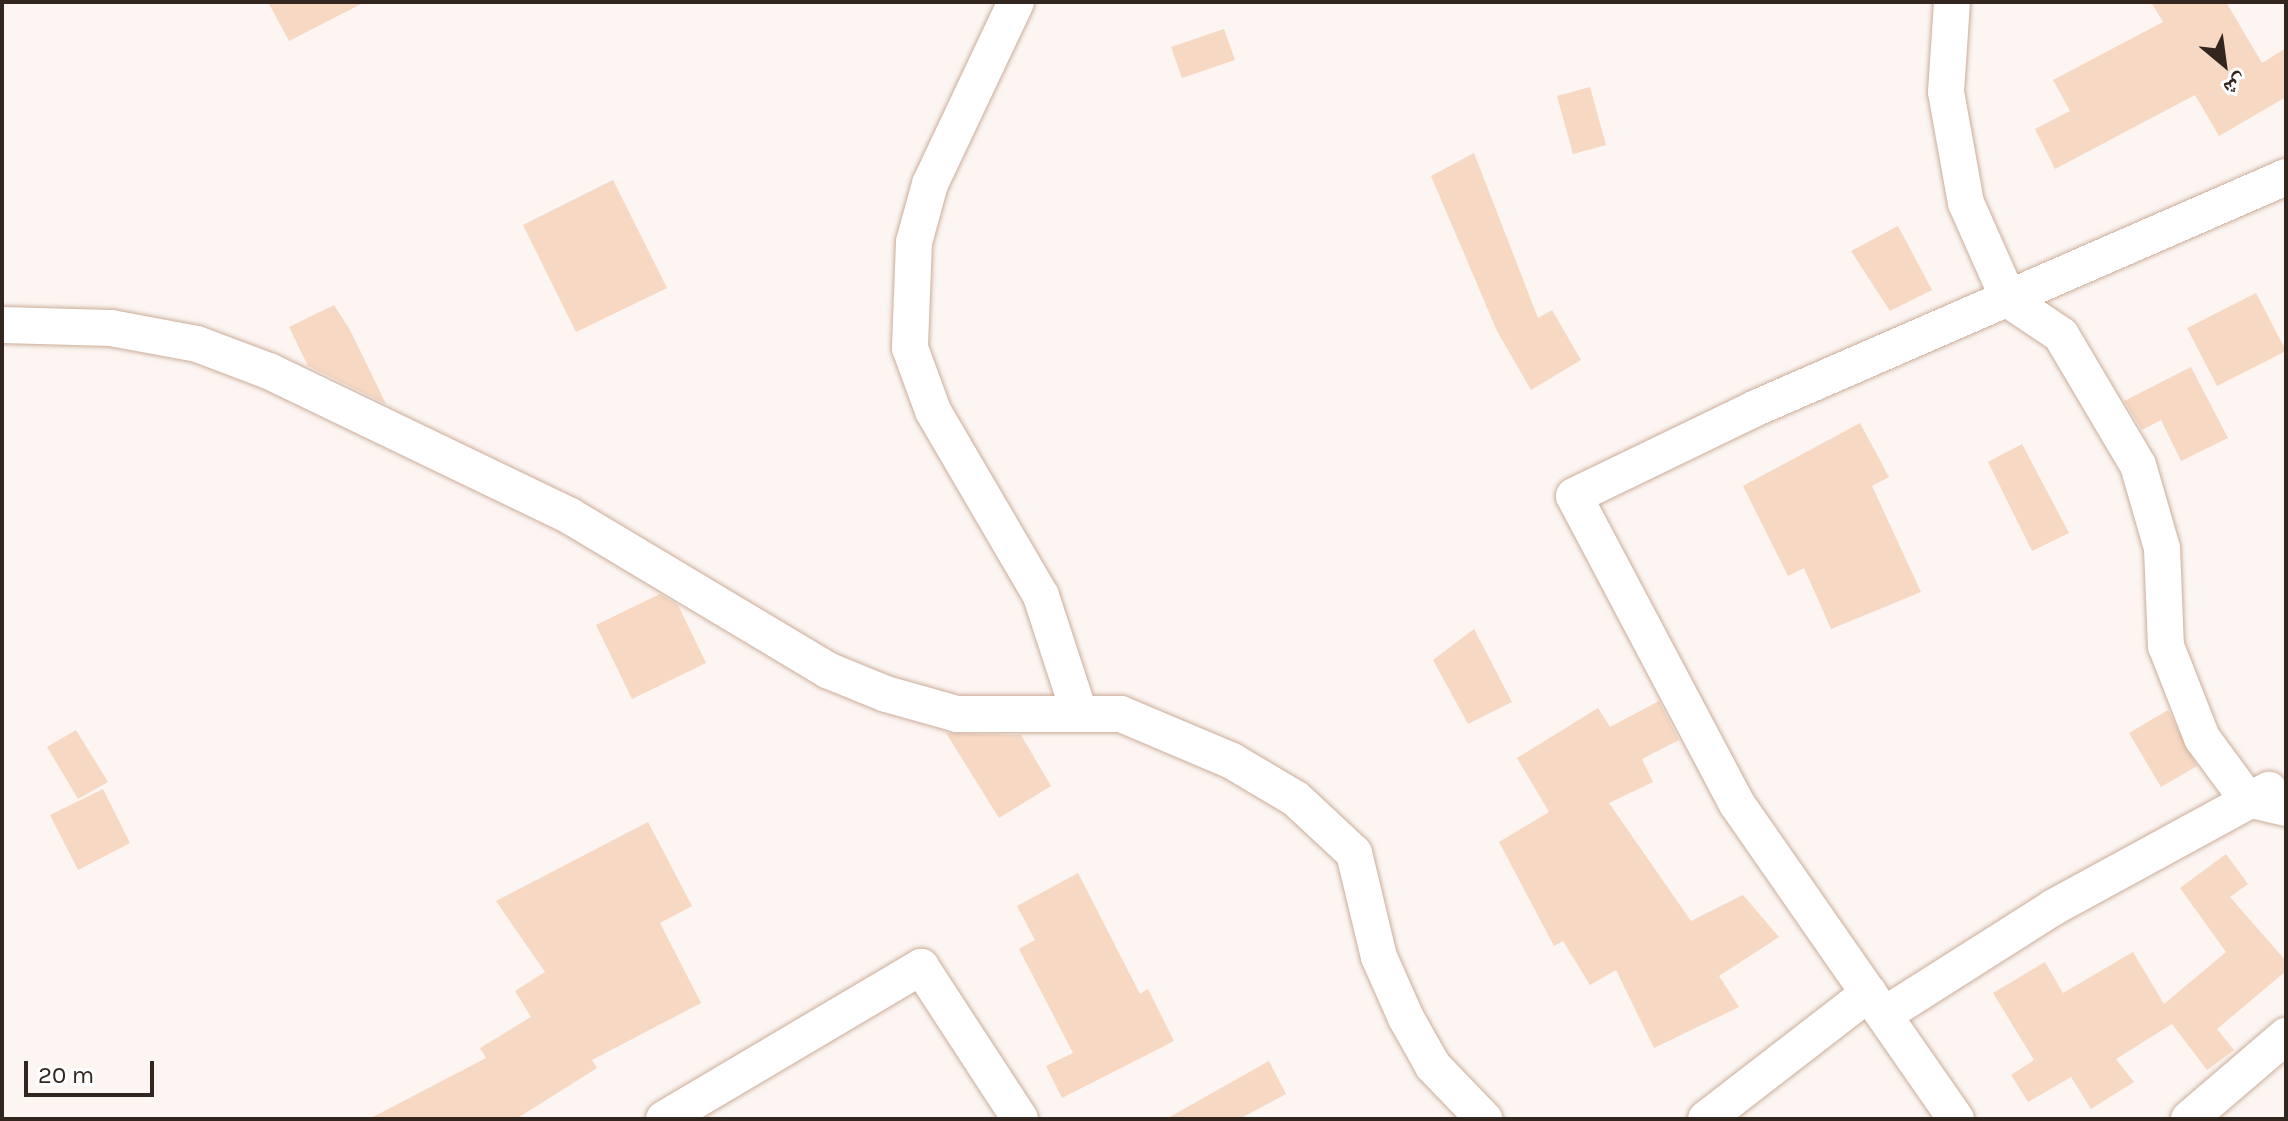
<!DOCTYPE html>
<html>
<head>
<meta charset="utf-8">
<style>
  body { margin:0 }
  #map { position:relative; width:2288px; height:1121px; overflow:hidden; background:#fcf5f1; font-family:Karla,"Noto Naskh Arabic",sans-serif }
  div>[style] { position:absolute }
  .building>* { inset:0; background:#f6d8c3 }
  .roads { filter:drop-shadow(0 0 2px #cbad99) drop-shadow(0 0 2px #cbad99) }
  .minor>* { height:36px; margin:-18px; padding:0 18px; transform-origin:18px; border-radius:18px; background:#fff }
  span { translate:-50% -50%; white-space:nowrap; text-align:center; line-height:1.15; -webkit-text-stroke:8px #fff; paint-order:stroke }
  .frame { position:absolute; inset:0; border:4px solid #32261e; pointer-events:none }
  .north { position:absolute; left:2184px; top:24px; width:80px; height:80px; -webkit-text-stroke:6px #fff; paint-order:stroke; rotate:151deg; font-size:22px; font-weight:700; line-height:32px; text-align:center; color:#32261e }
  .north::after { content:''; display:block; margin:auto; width:28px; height:36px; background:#32261e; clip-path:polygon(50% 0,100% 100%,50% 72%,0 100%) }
  .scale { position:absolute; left:24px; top:1061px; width:130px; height:36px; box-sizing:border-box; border:4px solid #32261e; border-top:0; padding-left:10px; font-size:24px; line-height:28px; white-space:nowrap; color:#32261e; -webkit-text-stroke:6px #fff; paint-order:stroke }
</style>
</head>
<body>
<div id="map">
  <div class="building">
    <i style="clip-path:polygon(268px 2px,365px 2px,289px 41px)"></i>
    <i style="clip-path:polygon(2151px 2px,2226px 2px,2262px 63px,2286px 48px,2286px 97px,2219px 136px,2195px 95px,2055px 169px,2035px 129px,2070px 111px,2053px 80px,2163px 22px)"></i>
    <i style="clip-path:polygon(1224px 29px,1235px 60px,1182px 78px,1171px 47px)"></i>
    <i style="clip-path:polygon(1590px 87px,1606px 145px,1573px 154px,1557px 96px)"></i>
    <i style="clip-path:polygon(1474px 153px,1538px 318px,1552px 310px,1581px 360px,1531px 390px,1497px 331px,1431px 176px)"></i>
    <i style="clip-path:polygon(613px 180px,667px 288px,576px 332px,523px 225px)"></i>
    <i style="clip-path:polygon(1898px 226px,1932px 290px,1890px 311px,1851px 251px)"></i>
    <i style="clip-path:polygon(2256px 293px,2286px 351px,2217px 386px,2187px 328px)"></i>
    <i style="clip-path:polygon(334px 305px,350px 330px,386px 404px,308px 366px,289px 327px)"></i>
    <i style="clip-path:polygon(2191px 367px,2228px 438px,2181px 461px,2161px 420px,2142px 430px,2124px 401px)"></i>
    <i style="clip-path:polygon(1860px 423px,1889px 477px,1872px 486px,1921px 592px,1831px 629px,1804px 568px,1788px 576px,1743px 486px)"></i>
    <i style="clip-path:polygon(2022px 444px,2069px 533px,2032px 551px,1988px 462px)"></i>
    <i style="clip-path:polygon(660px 594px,678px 605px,706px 663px,632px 699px,596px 625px)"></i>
    <i style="clip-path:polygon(1474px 629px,1512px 702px,1468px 724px,1433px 660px)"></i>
    <i style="clip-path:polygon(1659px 701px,1679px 740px,1642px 759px,1653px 782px,1609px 803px,1691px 921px,1743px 895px,1779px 937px,1719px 976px,1739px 1007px,1654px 1048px,1616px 970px,1590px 985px,1563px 941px,1554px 946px,1499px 842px,1549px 812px,1517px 758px,1598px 708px,1610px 727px)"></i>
    <i style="clip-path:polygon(2168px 710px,2197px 766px,2161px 787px,2129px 733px)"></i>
    <i style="clip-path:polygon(76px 730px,108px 782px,78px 799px,47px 747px)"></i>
    <i style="clip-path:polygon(946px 733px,1021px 735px,1051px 786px,999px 818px)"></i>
    <i style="clip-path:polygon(103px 789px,130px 843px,78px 870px,50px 815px)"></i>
    <i style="clip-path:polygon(648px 822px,692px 906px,660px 923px,701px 1003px,592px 1060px,597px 1068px,516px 1119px,369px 1119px,486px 1058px,480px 1048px,531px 1017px,515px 991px,545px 972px,496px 901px)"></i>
    <i style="clip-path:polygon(2226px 854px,2248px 884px,2230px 897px,2286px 961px,2286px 971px,2217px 1029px,2234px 1050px,2207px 1070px,2172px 1024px,2116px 1059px,2134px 1082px,2091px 1109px,2071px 1077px,2028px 1102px,2011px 1075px,2034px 1060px,1993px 993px,2045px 962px,2063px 993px,2133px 952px,2164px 1004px,2226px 952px,2180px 888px)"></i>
    <i style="clip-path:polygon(1078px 873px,1140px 994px,1148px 989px,1174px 1041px,1062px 1098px,1046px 1066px,1073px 1053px,1019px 949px,1035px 940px,1017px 906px)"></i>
    <i style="clip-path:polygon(1269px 1061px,1286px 1094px,1239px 1119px,1166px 1119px)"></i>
  </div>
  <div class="roads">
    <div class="minor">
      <i style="left:1016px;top:2px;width:201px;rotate:115.3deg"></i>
      <i style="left:930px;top:184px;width:60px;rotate:105.4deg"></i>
      <i style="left:914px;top:242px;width:106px;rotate:92.2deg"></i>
      <i style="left:910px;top:348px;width:67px;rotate:69.9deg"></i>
      <i style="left:933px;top:411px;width:214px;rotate:59.7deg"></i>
      <i style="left:1041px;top:596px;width:122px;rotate:71.9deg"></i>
      <i style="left:1952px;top:2px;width:90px;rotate:93.8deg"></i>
      <i style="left:1946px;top:92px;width:113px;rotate:79.8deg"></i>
      <i style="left:1966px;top:203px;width:106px;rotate:66.1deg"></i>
      <i style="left:2009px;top:300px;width:63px;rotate:33.9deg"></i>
      <i style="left:2061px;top:335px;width:151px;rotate:59.4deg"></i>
      <i style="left:2138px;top:465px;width:86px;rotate:73.9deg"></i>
      <i style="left:2162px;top:548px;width:98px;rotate:87.7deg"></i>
      <i style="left:2166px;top:646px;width:99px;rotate:68.6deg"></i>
      <i style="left:2202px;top:738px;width:76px;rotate:53.6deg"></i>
      <i style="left:2247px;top:799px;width:40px;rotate:13deg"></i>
      <i style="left:2px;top:325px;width:109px;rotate:1.6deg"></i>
      <i style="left:111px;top:328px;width:87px;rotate:10.5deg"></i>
      <i style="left:197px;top:344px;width:79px;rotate:20.7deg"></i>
      <i style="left:271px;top:372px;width:332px;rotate:25.7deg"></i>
      <i style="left:570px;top:516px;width:300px;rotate:30.9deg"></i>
      <i style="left:827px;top:670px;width:64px;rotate:22.1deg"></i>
      <i style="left:886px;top:694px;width:74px;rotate:15.7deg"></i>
      <i style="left:957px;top:714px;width:164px"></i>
      <i style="left:1121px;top:714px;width:121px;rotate:22.9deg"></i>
      <i style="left:1232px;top:761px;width:74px;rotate:30.7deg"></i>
      <i style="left:1296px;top:799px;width:79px;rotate:43deg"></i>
      <i style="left:1354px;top:853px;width:107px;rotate:76.5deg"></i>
      <i style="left:1379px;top:957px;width:67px;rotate:66.1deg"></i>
      <i style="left:1406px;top:1018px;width:55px;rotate:60.6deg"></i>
      <i style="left:1433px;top:1066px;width:74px;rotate:46.1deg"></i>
      <i style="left:1884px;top:1015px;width:201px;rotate:-32.4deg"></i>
      <i style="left:2054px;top:907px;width:245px;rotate:-28.6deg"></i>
      <i style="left:664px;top:1119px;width:299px;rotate:-30.6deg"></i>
      <i style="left:921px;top:967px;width:181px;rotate:56.9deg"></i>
      <i style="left:1706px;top:1119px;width:206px;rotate:-37.7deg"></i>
      <i style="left:1956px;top:1119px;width:384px;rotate:-124.8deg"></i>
      <i style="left:1737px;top:804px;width:348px;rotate:-117.9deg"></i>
      <i style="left:1574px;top:496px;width:202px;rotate:-25.8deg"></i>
      <i style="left:1756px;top:408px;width:578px;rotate:-23.55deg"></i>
      <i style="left:2189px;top:1119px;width:128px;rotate:-40.6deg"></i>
    </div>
  </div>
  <div class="frame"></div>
  <div class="north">ش</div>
  <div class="scale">20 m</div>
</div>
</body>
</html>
